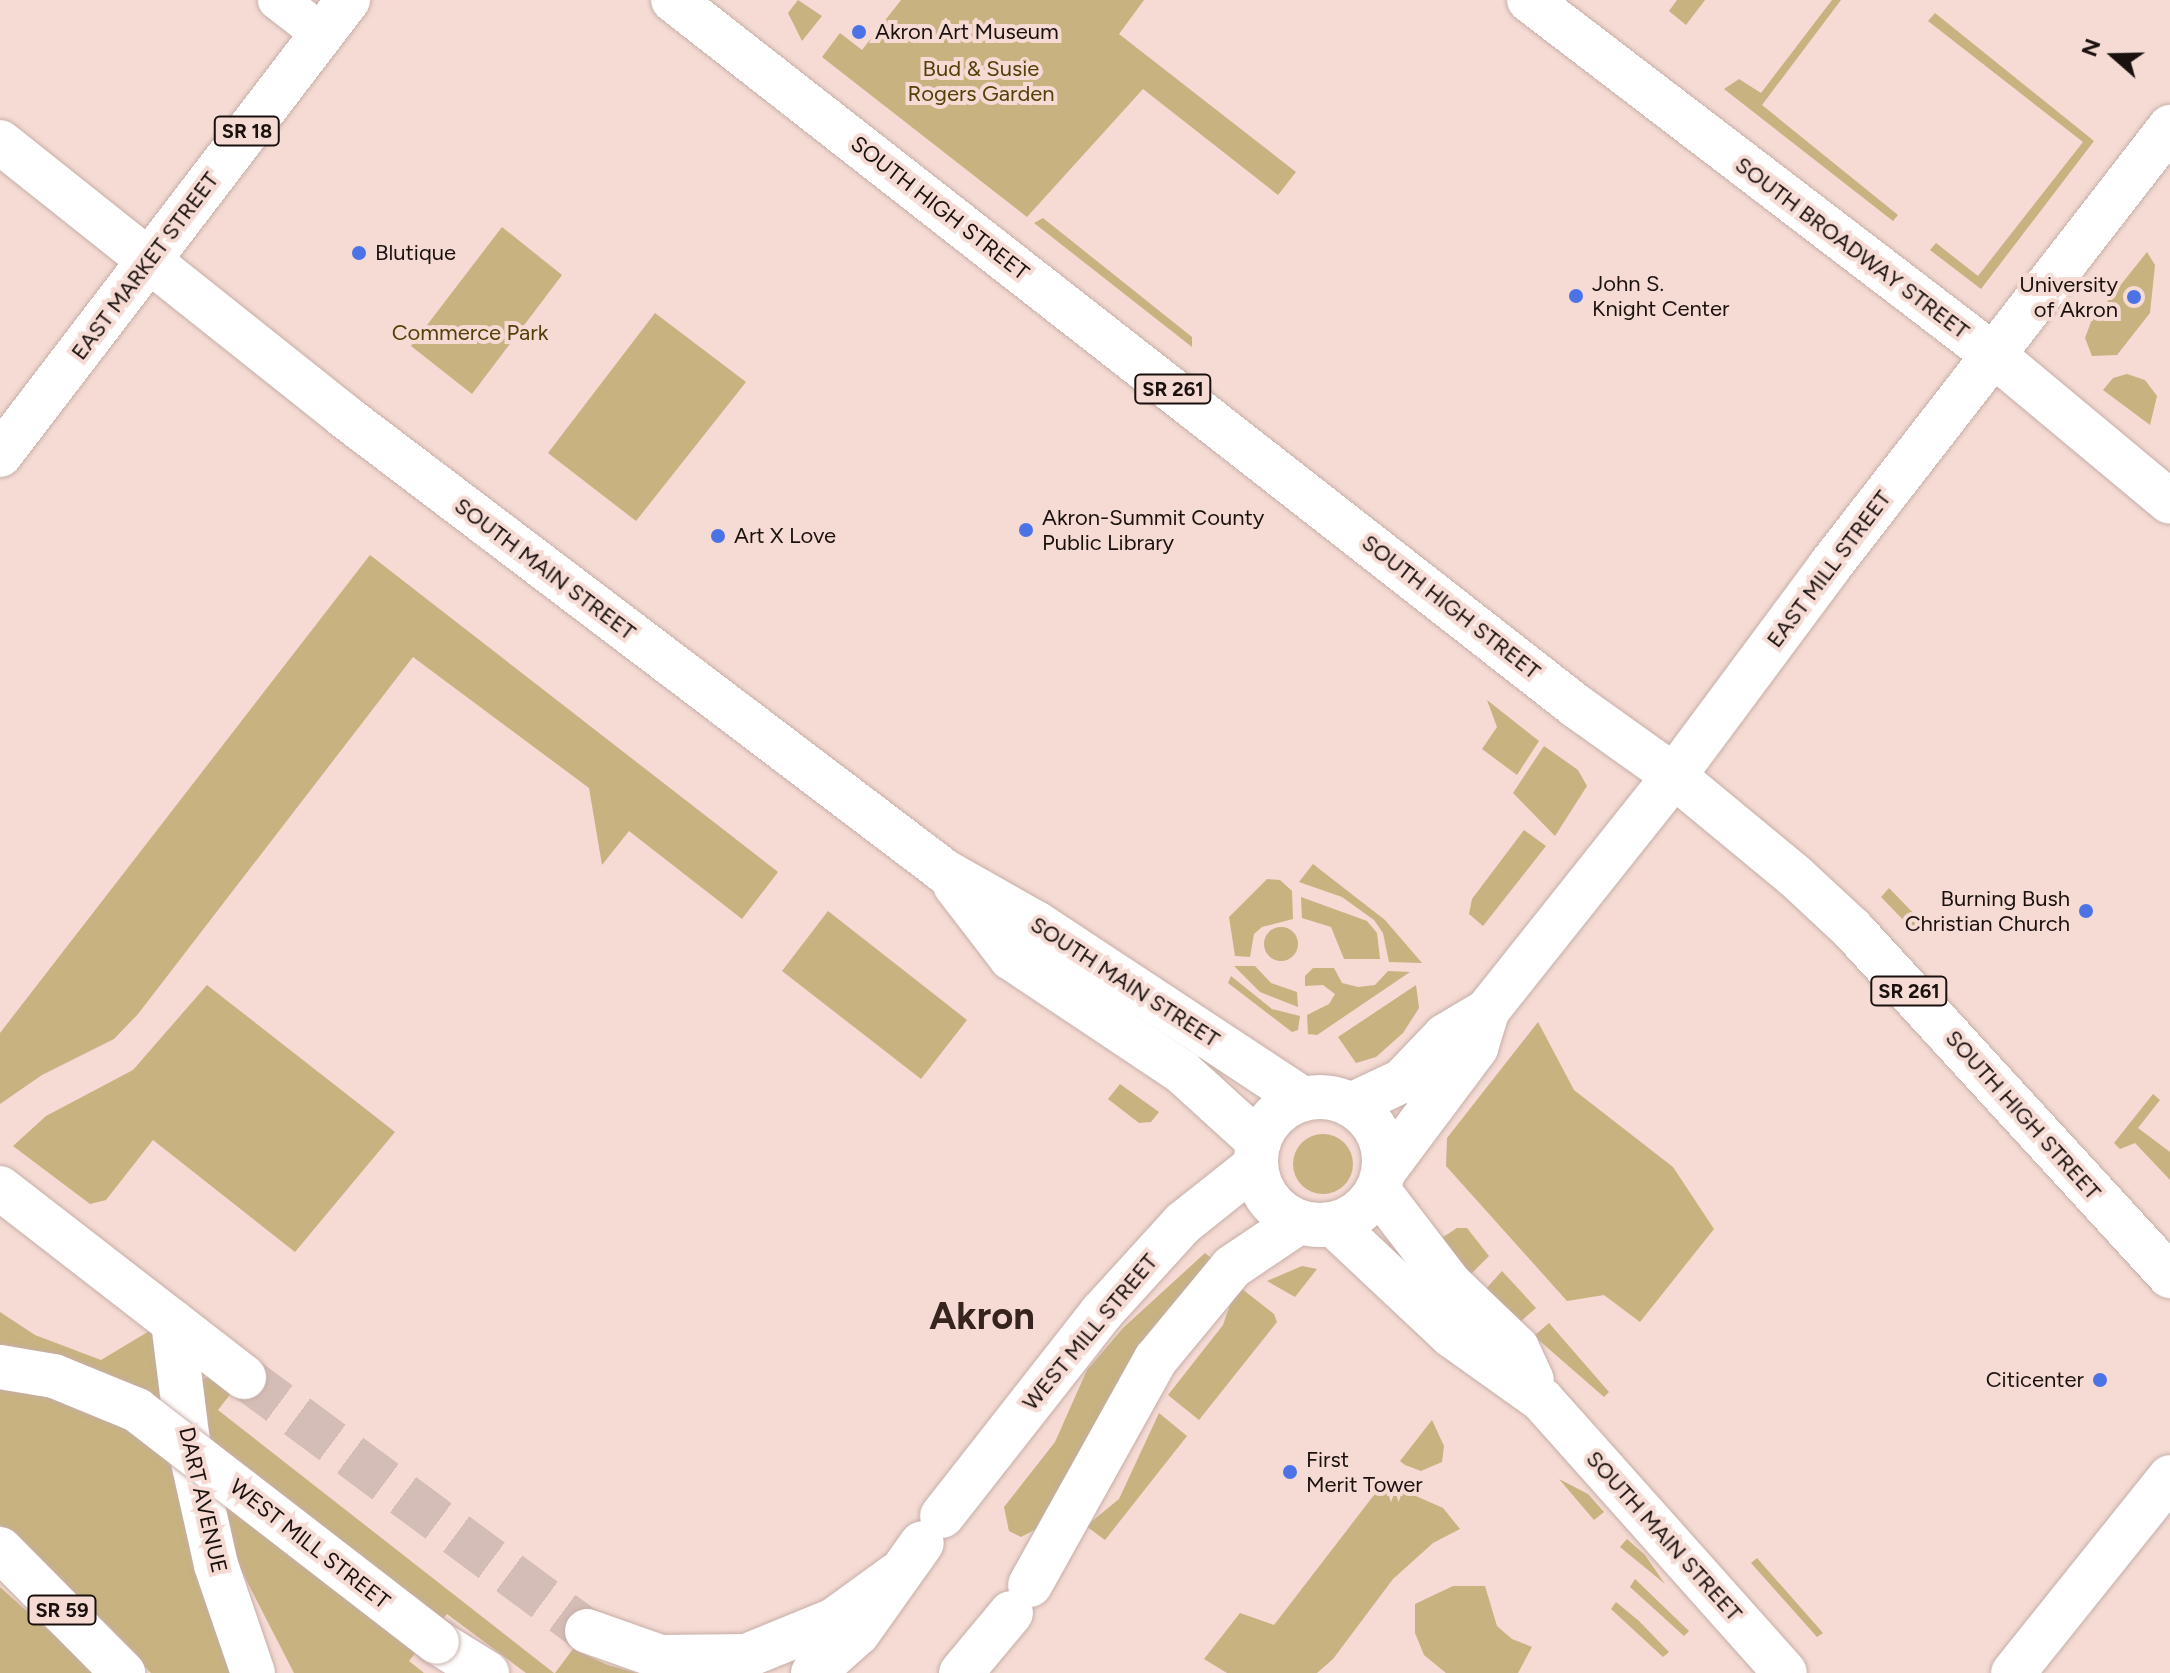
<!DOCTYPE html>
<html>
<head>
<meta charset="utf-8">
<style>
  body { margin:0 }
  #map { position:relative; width:2170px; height:1673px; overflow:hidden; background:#f5dbd4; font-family:Figtree,sans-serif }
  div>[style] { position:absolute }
  .green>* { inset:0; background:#c7b280 }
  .round { border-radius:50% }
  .tertiary-tunnel>* { height:44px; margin-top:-22px; transform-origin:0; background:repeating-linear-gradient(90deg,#d4bdb6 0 44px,transparent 0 66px) }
  .roads { filter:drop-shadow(0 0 2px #c6aea7) drop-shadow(0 0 2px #c6aea7) }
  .minor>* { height:40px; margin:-20px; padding:0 20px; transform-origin:20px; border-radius:20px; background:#fff }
  .tertiary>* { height:44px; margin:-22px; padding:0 22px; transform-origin:22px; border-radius:22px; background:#fff }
  .secondary>* { height:44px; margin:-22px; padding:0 22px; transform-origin:22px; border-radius:22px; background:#fff }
  .secondary>.ring { margin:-22px; padding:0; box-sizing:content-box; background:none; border:44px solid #fff; border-radius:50% }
  .primary>* { height:44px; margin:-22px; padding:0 22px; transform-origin:22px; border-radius:22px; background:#fff }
  .bridges { filter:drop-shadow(0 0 2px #c6aea7) drop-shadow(0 0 2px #c6aea7) }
  .tertiary-bridge>* { height:44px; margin:-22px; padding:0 22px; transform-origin:22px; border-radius:22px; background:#fff }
  .dots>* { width:22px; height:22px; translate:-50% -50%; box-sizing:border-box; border:4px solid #f5dbd4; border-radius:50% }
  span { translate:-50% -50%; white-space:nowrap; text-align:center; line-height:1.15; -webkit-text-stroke:8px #f5dbd4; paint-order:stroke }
  .shield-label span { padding:2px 6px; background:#f5dbd4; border:2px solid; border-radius:6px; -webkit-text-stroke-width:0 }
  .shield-label { font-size:20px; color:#1a110f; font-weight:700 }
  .poi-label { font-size:22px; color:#1a110f }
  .left { translate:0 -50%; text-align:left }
  .right { translate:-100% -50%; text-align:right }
  .park-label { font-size:22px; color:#524009 }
  .street-label { font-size:22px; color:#1a110f }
  .town-label { font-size:38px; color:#37241f; font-weight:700 }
  .north { position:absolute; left:2074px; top:16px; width:80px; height:80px; -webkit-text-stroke:6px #f5dbd4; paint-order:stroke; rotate:290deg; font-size:22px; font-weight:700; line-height:32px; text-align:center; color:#1a110f }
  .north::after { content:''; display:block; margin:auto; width:28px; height:36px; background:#1a110f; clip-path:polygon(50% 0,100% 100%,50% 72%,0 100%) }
</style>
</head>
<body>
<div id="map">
  <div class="green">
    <i style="clip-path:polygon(798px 0,822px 16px,802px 41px,788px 13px)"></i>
    <i style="clip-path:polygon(901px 0,1144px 0,1119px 34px,1296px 172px,1278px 195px,1143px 89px,1027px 217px,822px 57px,840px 33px,862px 50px)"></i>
    <i style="clip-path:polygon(1677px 0,1705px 0,1686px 25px,1669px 11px)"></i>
    <i style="clip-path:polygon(1832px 0,1841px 0,1762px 105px,1898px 215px,1893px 221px,1724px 89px,1739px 79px,1761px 93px)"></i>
    <i style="clip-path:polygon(1935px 13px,2094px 141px,1981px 289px,1930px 250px,1936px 243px,1978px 276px,2083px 142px,1928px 21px)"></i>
    <i style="clip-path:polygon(1043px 218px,1192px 337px,1192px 347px,1034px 223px)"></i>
    <i style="clip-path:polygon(502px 227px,562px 275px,472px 394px,411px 346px)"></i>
    <i style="clip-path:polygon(2147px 252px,2155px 265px,2150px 313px,2117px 355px,2092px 356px,2085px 338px,2091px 322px)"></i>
    <i style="clip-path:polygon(655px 313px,746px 382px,636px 521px,548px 453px)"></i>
    <i style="clip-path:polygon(2127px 374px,2145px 380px,2157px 396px,2150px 425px,2103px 390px,2113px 378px)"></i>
    <i style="clip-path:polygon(370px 555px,778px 872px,742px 919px,629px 831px,602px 865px,589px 788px,413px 657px,138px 1014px,114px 1039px,42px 1075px,0 1104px,0 1033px)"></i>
    <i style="clip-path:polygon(1487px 700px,1539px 741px,1517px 775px,1482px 749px,1497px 727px)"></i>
    <i style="clip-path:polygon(1544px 746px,1578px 770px,1587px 786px,1555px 836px,1513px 793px)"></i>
    <i style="clip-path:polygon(1524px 830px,1546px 846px,1483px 926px,1469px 914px,1472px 899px)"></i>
    <i style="clip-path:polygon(1313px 864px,1385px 920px,1422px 963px,1389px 962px,1383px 933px,1374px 920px,1342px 897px,1299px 882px)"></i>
    <i style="clip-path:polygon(1267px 879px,1280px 880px,1292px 891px,1293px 919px,1262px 927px,1254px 934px,1250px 957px,1235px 956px,1229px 917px)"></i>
    <i style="clip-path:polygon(1889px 888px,1921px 921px,1913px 930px,1881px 897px)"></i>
    <i style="clip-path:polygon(1301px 897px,1367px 921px,1377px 933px,1380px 959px,1344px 959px,1331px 927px,1302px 918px)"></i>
    <i style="clip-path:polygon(828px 911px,967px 1020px,921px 1079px,782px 971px)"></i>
    <i class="round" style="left:1264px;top:927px;width:34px;height:34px"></i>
    <i style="clip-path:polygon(1234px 966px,1255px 966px,1271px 983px,1297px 992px,1298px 1007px,1260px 992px)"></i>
    <i style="clip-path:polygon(1313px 968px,1334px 968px,1342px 983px,1358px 987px,1375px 985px,1388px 971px,1410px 972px,1317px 1035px,1308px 1034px,1307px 1015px,1329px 1004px,1335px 994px,1323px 985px,1305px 986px,1305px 976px)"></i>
    <i style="clip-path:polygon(1231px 976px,1272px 1009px,1300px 1016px,1298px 1030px,1292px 1032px,1228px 983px)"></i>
    <i style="clip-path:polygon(207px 985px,395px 1132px,295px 1252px,153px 1140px,106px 1200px,90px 1204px,13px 1146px,46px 1116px,133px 1070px)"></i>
    <i style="clip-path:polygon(1416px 985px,1419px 1008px,1403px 1033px,1376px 1057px,1356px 1063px,1338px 1037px)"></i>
    <i style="clip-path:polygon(1538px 1022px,1574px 1090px,1673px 1167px,1714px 1229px,1640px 1322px,1604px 1295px,1567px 1301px,1446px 1166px,1447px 1138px)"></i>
    <i style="clip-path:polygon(1120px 1084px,1159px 1112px,1151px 1122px,1139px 1123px,1108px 1099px)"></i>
    <i style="clip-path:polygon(2153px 1094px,2160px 1100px,2138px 1128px,2170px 1152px,2170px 1180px,2135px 1143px,2120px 1149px,2114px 1143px)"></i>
    <i class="round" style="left:1293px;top:1134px;width:60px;height:60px"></i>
    <i style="clip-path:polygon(1457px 1228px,1467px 1228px,1489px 1256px,1468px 1277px,1437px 1241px)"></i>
    <i style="clip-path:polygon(1205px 1253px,1216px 1262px,1042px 1526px,1021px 1537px,1009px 1531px,1004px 1507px,1055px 1442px,1087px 1370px,1123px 1328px)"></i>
    <i style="clip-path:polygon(1302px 1266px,1317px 1269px,1295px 1297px,1267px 1281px)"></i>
    <i style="clip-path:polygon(1502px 1271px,1536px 1308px,1519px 1323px,1484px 1291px)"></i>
    <i style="clip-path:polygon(1237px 1285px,1274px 1314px,1277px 1322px,1199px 1420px,1168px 1395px,1223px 1325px)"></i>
    <i style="clip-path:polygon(0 1312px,35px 1335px,101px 1360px,151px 1330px,160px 1344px,236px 1673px,151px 1673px,0 1525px)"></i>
    <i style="clip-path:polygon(1549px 1323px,1609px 1392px,1604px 1397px,1534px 1336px)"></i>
    <i style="clip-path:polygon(214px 1376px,235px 1388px,218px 1410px,554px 1673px,526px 1673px,447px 1614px,409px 1661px,424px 1673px,294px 1673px,240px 1568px,219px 1509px,196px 1380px)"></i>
    <i style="clip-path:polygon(1159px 1413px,1187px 1436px,1105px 1540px,1086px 1526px,1119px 1499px)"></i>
    <i style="clip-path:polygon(1432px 1420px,1444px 1446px,1442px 1462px,1421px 1471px,1405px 1465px,1400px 1461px)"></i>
    <i style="clip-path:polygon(1559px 1479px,1588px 1494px,1604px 1512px,1594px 1520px)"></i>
    <i style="clip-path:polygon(1384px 1482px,1443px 1508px,1460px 1529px,1433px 1543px,1393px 1579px,1333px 1659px,1317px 1673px,1227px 1673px,1204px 1659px,1240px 1613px,1274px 1625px)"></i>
    <i style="clip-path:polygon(1627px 1539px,1645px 1555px,1665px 1584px,1620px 1547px)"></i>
    <i style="clip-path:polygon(1757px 1558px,1823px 1633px,1817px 1637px,1751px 1563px)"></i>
    <i style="clip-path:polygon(1635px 1579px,1689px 1631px,1684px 1636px,1630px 1587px)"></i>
    <i style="clip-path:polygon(1453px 1586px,1485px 1586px,1497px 1626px,1512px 1639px,1532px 1647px,1518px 1673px,1446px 1673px,1424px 1655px,1415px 1633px,1415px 1604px)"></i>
    <i style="clip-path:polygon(0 1587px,19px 1604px,97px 1673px,0 1673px)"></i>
    <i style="clip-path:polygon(1616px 1602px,1639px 1621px,1669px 1652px,1663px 1657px,1611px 1609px)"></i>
    <i style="clip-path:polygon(573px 1649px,608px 1665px,637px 1673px,555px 1673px)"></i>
  </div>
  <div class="tertiary-tunnel">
    <i style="left:244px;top:1377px;width:427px;rotate:36.5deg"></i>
  </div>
  <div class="roads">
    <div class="minor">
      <i style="left:278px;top:0;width:56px;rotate:37.7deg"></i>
    </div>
    <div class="tertiary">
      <i style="left:1351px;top:1105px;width:56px;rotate:-25.2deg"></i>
      <i style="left:1402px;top:1081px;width:62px;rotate:-46.3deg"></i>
      <i style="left:1445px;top:1036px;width:49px;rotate:-30.8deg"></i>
      <i style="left:1487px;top:1011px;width:300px;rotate:-51.5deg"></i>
      <i style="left:1674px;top:776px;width:260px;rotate:-53.4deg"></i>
      <i style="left:1829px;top:567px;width:557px;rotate:-52.22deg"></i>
      <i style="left:1384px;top:1171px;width:154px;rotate:-53.2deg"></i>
      <i style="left:1476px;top:1048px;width:39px;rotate:-73deg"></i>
      <i style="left:173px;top:1322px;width:90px;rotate:37.8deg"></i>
      <i style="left:942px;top:1516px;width:259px;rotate:-51.9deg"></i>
      <i style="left:1102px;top:1312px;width:120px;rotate:-47.7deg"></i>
      <i style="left:1183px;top:1223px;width:93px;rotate:-38.5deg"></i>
      <i style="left:1030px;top:1585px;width:259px;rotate:-60.9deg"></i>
      <i style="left:1156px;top:1359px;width:119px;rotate:-50.4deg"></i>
      <i style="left:1232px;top:1267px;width:81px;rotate:-33.9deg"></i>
      <i style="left:587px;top:1631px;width:78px;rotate:19.4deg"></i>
      <i style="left:661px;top:1657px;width:85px;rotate:-0.7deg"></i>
      <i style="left:746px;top:1656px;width:95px;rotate:-22.2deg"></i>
      <i style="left:834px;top:1620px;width:77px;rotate:-36deg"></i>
      <i style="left:437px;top:1642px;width:59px;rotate:31.8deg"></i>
      <i style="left:813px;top:1673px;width:60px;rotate:-41.6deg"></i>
      <i style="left:858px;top:1633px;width:110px;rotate:-54.6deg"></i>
      <i style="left:961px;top:1673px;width:78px;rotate:-50.2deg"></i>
      <i style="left:2013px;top:1673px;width:251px;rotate:-51.3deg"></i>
    </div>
    <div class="secondary">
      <i style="left:0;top:142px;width:440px;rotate:38.5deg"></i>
      <i style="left:344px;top:416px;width:753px;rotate:37.17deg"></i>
      <i style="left:944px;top:871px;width:106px;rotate:29.5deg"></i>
      <i style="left:1036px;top:923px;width:320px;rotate:33.4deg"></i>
      <i style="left:955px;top:885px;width:92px;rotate:52.5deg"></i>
      <i style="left:1011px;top:958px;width:206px;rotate:33.7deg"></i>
      <i style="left:1182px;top:1072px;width:104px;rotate:42.3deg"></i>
      <i class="ring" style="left:1256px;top:1097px;width:84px;height:84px"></i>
      <i style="left:1378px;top:1190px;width:118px;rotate:52.5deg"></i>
      <i style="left:1450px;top:1284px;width:93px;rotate:43.7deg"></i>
      <i style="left:1517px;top:1348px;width:35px;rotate:65deg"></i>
      <i style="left:1334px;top:1225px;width:161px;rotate:43.2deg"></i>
      <i style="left:1451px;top:1335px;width:112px;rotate:35.5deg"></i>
      <i style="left:1542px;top:1400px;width:365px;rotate:48.3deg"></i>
    </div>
    <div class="primary">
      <i style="left:673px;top:0;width:1146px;rotate:38.02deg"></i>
      <i style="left:1576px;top:706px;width:120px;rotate:35.5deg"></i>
      <i style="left:1674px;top:776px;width:157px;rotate:39.6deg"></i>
      <i style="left:1795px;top:876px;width:78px;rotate:42.9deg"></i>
      <i style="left:1852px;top:929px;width:471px;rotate:47.5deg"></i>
      <i style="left:1529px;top:0;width:588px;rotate:37.4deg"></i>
      <i style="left:1996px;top:357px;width:226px;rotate:39.8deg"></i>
      <i style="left:0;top:455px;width:573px;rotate:-52.59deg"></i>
      <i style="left:0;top:1188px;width:219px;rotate:37.8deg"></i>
      <i style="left:173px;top:1322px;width:114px;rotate:82.9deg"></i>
      <i style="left:187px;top:1435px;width:133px;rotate:77.4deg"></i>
      <i style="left:216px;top:1565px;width:114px;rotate:71.1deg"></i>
      <i style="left:0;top:1549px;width:175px;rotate:45.2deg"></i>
    </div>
  </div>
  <div class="bridges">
    <div class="tertiary-bridge">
      <i style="left:0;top:1367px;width:55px;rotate:9.5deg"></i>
      <i style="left:54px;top:1376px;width:90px;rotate:22.3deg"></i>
      <i style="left:137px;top:1410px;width:379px;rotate:37.7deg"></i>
    </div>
  </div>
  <div class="dots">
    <i style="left:859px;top:32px;background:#4b73e6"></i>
    <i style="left:359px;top:253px;background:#4b73e6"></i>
    <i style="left:1576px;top:296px;background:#4b73e6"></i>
    <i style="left:2134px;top:297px;background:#4b73e6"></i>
    <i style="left:1026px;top:530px;background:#4b73e6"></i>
    <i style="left:718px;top:536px;background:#4b73e6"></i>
    <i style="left:2086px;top:911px;background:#4b73e6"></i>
    <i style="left:2100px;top:1380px;background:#4b73e6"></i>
    <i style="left:1290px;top:1472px;background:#4b73e6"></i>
  </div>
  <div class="shield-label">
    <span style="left:247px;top:131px">SR 18</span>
    <span style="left:1173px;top:389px">SR 261</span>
    <span style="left:1909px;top:991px">SR 261</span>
    <span style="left:62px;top:1610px">SR 59</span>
  </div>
  <div class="poi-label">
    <span class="left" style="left:875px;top:32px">Akron Art Museum</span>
    <span class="left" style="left:375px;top:253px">Blutique</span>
    <span class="left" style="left:1592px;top:296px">John S.<br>Knight Center</span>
    <span class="right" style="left:2118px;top:297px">University<br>of Akron</span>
    <span class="left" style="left:1042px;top:530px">Akron-Summit County<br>Public Library</span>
    <span class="left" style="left:734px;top:536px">Art X Love</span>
    <span class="right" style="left:2070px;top:911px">Burning Bush<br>Christian Church</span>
    <span class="right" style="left:2084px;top:1380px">Citicenter</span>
    <span class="left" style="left:1306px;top:1472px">First<br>Merit Tower</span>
  </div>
  <div class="park-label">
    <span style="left:981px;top:81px">Bud &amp; Susie<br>Rogers Garden</span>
    <span style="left:470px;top:333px">Commerce Park</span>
  </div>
  <div class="street-label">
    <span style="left:940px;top:208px;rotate:38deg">SOUTH HIGH STREET</span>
    <span style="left:1852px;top:248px;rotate:37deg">SOUTH BROADWAY STREET</span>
    <span style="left:145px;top:266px;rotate:-53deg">EAST MARKET STREET</span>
    <span style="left:545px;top:569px;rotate:37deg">SOUTH MAIN STREET</span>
    <span style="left:1829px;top:569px;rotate:-53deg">EAST MILL STREET</span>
    <span style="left:1451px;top:607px;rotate:38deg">SOUTH HIGH STREET</span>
    <span style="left:1125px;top:982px;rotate:33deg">SOUTH MAIN STREET</span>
    <span style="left:2023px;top:1115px;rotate:48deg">SOUTH HIGH STREET</span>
    <span style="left:1090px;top:1332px;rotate:-50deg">WEST MILL STREET</span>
    <span style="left:203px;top:1500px;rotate:77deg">DART AVENUE</span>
    <span style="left:1664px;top:1536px;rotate:48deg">SOUTH MAIN STREET</span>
    <span style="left:310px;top:1544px;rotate:38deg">WEST MILL STREET</span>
  </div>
  <div class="town-label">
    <span style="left:982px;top:1317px">Akron</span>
  </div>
  <div class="north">N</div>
</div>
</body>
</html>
